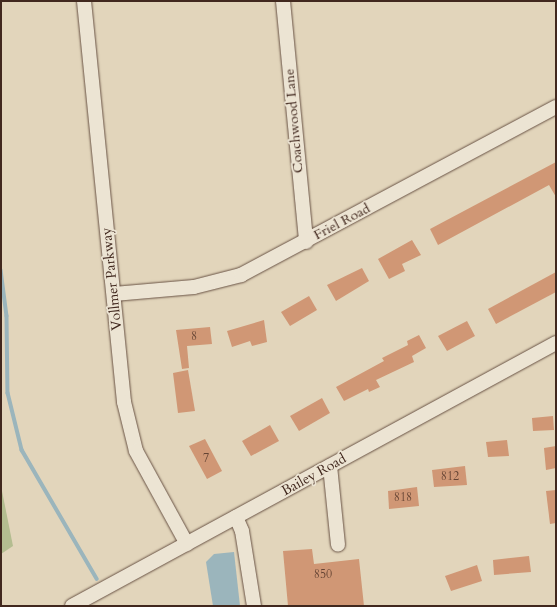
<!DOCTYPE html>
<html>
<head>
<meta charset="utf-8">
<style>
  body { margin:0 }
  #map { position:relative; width:557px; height:607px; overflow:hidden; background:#e2d5bb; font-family:Cardo,serif }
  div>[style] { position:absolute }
  .green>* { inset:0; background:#b4bd90 }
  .water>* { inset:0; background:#9bb5bc }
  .stream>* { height:3.5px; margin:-1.75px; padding:0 1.75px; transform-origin:1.75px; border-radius:1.75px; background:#9bb5bc }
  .building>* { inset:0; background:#d09775 }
  .roads { filter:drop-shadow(0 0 1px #695345) drop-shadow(0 0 1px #695345) }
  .minor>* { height:14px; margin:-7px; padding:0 7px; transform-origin:7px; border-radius:7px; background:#ece4d3 }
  span { translate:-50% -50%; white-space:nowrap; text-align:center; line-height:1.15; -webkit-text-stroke:3.5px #ece4d3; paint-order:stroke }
  .number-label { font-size:12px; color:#654434 }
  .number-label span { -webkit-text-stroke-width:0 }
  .street-label { font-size:14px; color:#41281e }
  .frame { position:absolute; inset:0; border:2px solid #41281e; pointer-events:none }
</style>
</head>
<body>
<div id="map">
  <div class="green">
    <i style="clip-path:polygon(1px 486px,13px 546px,1px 554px)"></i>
  </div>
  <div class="water">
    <i style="clip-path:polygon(234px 552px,240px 606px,213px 606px,206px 562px,214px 554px)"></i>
  </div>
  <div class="stream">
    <i style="left:1px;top:270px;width:46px;rotate:82.6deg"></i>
    <i style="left:7px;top:316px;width:77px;rotate:89.3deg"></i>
    <i style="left:8px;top:393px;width:59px;rotate:76.2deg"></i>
    <i style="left:22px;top:450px;width:149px;rotate:59.8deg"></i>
  </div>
  <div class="building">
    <i style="clip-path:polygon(556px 162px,556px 197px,549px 185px,438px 245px,430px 229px)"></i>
    <i style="clip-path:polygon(412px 240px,421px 255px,402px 264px,405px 271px,389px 279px,378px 259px)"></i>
    <i style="clip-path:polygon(362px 268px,369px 281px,336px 301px,327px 285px)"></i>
    <i style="clip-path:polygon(556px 272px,556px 292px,496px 324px,488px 309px)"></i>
    <i style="clip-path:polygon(309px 296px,317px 310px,290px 326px,281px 312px)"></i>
    <i style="clip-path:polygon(264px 320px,267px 342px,252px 346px,250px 341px,232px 347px,227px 331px)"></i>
    <i style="clip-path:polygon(467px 321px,475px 336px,447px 351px,438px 336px)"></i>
    <i style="clip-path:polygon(210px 327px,212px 344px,187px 346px,189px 368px,182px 369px,176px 330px)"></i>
    <i style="clip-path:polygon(419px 335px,426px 348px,412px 356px,414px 362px,376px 380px,380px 387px,369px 392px,368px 389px,344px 401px,336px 387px,384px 361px,382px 358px,408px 345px,407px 341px)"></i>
    <i style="clip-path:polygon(188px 370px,195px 411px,178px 413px,173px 373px)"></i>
    <i style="clip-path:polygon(322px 398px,330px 413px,299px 431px,290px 416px)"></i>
    <i style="clip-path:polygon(553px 416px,554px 430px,533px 431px,532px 418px)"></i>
    <i style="clip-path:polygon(270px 425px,279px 441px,251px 456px,242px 441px)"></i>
    <i style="clip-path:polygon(205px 439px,222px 471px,207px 479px,189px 446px)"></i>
    <i style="clip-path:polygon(507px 440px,509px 456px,488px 457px,486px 442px)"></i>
    <i style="clip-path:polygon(556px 446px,556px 468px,546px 470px,544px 448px)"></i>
    <i style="clip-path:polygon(465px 466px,467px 485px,434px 487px,432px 470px)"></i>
    <i style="clip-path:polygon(417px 487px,419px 506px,389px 509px,388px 491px)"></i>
    <i style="clip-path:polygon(556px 490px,556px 523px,550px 524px,546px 491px)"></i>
    <i style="clip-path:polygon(312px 549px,314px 564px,359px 559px,364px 606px,288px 606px,283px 551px)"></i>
    <i style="clip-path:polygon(529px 556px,531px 572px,494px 575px,493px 560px)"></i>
    <i style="clip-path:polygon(477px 565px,482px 581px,451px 591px,445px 576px)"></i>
  </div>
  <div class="roads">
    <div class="minor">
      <i style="left:84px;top:1px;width:403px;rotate:84.3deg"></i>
      <i style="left:124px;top:402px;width:50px;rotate:76.2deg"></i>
      <i style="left:136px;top:451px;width:106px;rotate:61.3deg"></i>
      <i style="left:283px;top:1px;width:242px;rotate:84.5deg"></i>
      <i style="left:114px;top:294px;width:80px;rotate:-5deg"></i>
      <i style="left:194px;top:287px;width:49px;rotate:-14.3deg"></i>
      <i style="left:241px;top:275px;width:357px;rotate:-28.1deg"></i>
      <i style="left:330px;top:466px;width:79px;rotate:84.2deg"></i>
      <i style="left:236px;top:517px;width:15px;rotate:67deg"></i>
      <i style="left:242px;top:531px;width:76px;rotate:80.9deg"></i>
      <i style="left:72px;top:606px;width:551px;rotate:-28.52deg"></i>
    </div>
  </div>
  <div class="number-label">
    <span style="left:194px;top:337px">8</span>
    <span style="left:206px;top:459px">7</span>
    <span style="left:450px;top:477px">812</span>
    <span style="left:403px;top:498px">818</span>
    <span style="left:323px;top:575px">850</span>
  </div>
  <div class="street-label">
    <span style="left:294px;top:121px;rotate:-95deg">Coachwood Lane</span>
    <span style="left:342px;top:222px;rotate:-28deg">Friel Road</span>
    <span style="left:112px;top:279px;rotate:-96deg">Vollmer Parkway</span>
    <span style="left:314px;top:475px;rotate:-29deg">Bailey Road</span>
  </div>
  <div class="frame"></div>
</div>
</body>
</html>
